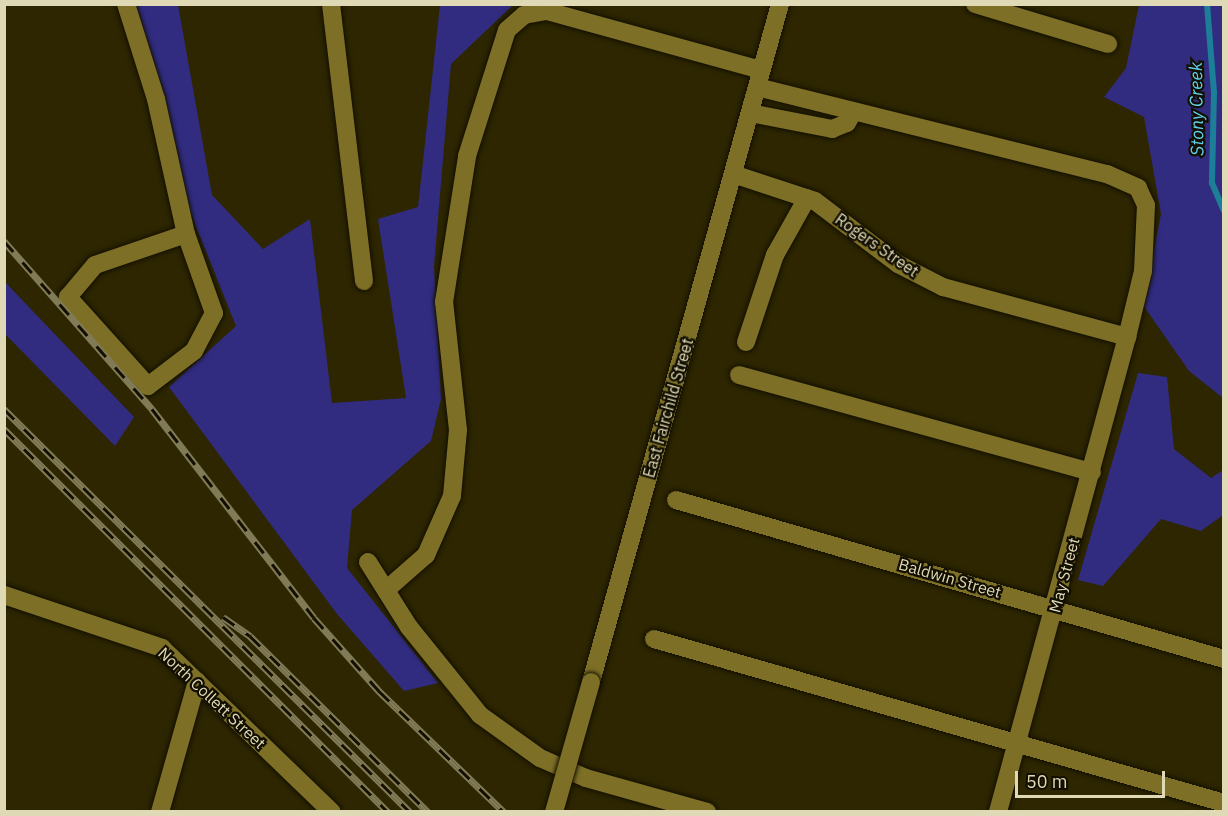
<!DOCTYPE html>
<html>
<head>
<meta charset="utf-8">
<style>
  body { margin:0 }
  #map { position:relative; width:1228px; height:816px; overflow:hidden; background:#2d2600; font-family:"IBM Plex Sans",sans-serif }
  div>[style] { position:absolute }
  .green>* { inset:0; background:#312c80 }
  .stream>* { height:6px; margin:-3px; padding:0 3px; transform-origin:3px; border-radius:3px; background:#1d7f97 }
  .roads { filter:drop-shadow(0 0 2px #130f00) drop-shadow(0 0 2px #130f00) }
  .minor>* { height:18px; margin:-9px; padding:0 9px; transform-origin:9px; border-radius:9px; background:#7d7026 }
  .rail>* { height:7px; margin-top:-3.5px; transform-origin:0; background:repeating-linear-gradient(90deg,#130f00 0 14px,#817a56 0 28px); box-sizing:border-box; border-block:2px solid #817a56 }
  .bridges { filter:drop-shadow(0 0 2px #130f00) drop-shadow(0 0 2px #130f00) }
  .minor-bridge>* { height:18px; margin:-9px; padding:0 9px; transform-origin:9px; border-radius:9px; background:#7d7026 }
  span { translate:-50% -50%; white-space:nowrap; text-align:center; line-height:1.15; -webkit-text-stroke:4.5px #130f00; paint-order:stroke }
  .street-label { font-size:16px; color:#dfd9b6 }
  .water-label { font-size:18px; color:#60d0ef; font-style:italic }
  .frame { position:absolute; inset:0; border:6px solid #dfd9b6; pointer-events:none }
  .scale { position:absolute; left:1015px; top:771px; width:150px; height:27px; box-sizing:border-box; border:3px solid #dfd9b6; border-top:0; padding-left:8px; font-size:18px; line-height:21px; white-space:nowrap; color:#dfd9b6; -webkit-text-stroke:4px #130f00; paint-order:stroke }
</style>
</head>
<body>
<div id="map">
  <div class="green">
    <i style="clip-path:polygon(134px 5px,178px 5px,212px 195px,263px 249px,310px 219px,332px 403px,406px 398px,378px 219px,418px 207px,440px 5px,513px 5px,451px 64px,434px 266px,441px 399px,431px 441px,352px 510px,347px 568px,438px 683px,404px 691px,337px 614px,169px 387px,236px 326px,189px 209px)"></i>
    <i style="clip-path:polygon(1139px 5px,1223px 5px,1223px 398px,1189px 371px,1143px 305px,1161px 214px,1144px 117px,1104px 97px,1126px 68px)"></i>
    <i style="clip-path:polygon(4px 281px,134px 417px,115px 446px,5px 334px)"></i>
    <i style="clip-path:polygon(1138px 373px,1167px 377px,1174px 449px,1211px 478px,1223px 470px,1223px 515px,1201px 531px,1161px 519px,1103px 586px,1078px 580px)"></i>
  </div>
  <div class="stream">
    <i style="left:1207px;top:4px;width:88px;rotate:85.5deg"></i>
    <i style="left:1214px;top:92px;width:91px;rotate:91.3deg"></i>
    <i style="left:1212px;top:183px;width:30px;rotate:67deg"></i>
  </div>
  <div class="roads">
    <div class="minor">
      <i style="left:126px;top:4px;width:100px;rotate:72.5deg"></i>
      <i style="left:156px;top:99px;width:138px;rotate:77.5deg"></i>
      <i style="left:186px;top:234px;width:84px;rotate:70.5deg"></i>
      <i style="left:214px;top:313px;width:43px;rotate:117.8deg"></i>
      <i style="left:194px;top:351px;width:58px;rotate:142.7deg"></i>
      <i style="left:148px;top:386px;width:120px;rotate:-132deg"></i>
      <i style="left:68px;top:297px;width:42px;rotate:-49.8deg"></i>
      <i style="left:95px;top:265px;width:96px;rotate:-18.8deg"></i>
      <i style="left:331px;top:4px;width:279px;rotate:83.2deg"></i>
      <i style="left:975px;top:4px;width:139px;rotate:16.7deg"></i>
      <i style="left:757px;top:87px;width:361px;rotate:14deg"></i>
      <i style="left:1107px;top:174px;width:34px;rotate:24deg"></i>
      <i style="left:1138px;top:188px;width:19px;rotate:65deg"></i>
      <i style="left:1146px;top:205px;width:66px;rotate:92.6deg"></i>
      <i style="left:1143px;top:271px;width:68px;rotate:103.6deg"></i>
      <i style="left:1127px;top:337px;width:492px;rotate:105.2deg"></i>
      <i style="left:750px;top:113px;width:84px;rotate:11deg"></i>
      <i style="left:832px;top:129px;width:16px;rotate:-22deg"></i>
      <i style="left:847px;top:123px;width:13px;rotate:-61deg"></i>
      <i style="left:733px;top:174px;width:86px;rotate:18.2deg"></i>
      <i style="left:815px;top:201px;width:104px;rotate:37.2deg"></i>
      <i style="left:898px;top:264px;width:51px;rotate:27.1deg"></i>
      <i style="left:943px;top:287px;width:191px;rotate:15.2deg"></i>
      <i style="left:746px;top:342px;width:92px;rotate:-71.6deg"></i>
      <i style="left:775px;top:255px;width:65px;rotate:-60.7deg"></i>
      <i style="left:739px;top:375px;width:366px;rotate:15.4deg"></i>
      <i style="left:676px;top:500px;width:571px;rotate:16.18deg"></i>
      <i style="left:368px;top:562px;width:77px;rotate:57.8deg"></i>
      <i style="left:409px;top:627px;width:113px;rotate:51.1deg"></i>
      <i style="left:480px;top:715px;width:74px;rotate:35.6deg"></i>
      <i style="left:540px;top:758px;width:50px;rotate:23.5deg"></i>
      <i style="left:586px;top:778px;width:126px;rotate:15.7deg"></i>
      <i style="left:386px;top:590px;width:53px;rotate:-41.2deg"></i>
      <i style="left:426px;top:555px;width:64px;rotate:-66.2deg"></i>
      <i style="left:452px;top:496px;width:66px;rotate:-84.8deg"></i>
      <i style="left:458px;top:430px;width:129px;rotate:-96.2deg"></i>
      <i style="left:444px;top:302px;width:148px;rotate:-81deg"></i>
      <i style="left:467px;top:156px;width:132px;rotate:-72.4deg"></i>
      <i style="left:507px;top:30px;width:23px;rotate:-41deg"></i>
      <i style="left:524px;top:15px;width:23px;rotate:-10deg"></i>
      <i style="left:547px;top:11px;width:222px;rotate:15.4deg"></i>
      <i style="left:4px;top:595px;width:167px;rotate:18.5deg"></i>
      <i style="left:162px;top:648px;width:236px;rotate:44deg"></i>
      <i style="left:654px;top:639px;width:593px;rotate:16.05deg"></i>
      <i style="left:591px;top:682px;width:704px;rotate:-74.42deg"></i>
      <i style="left:160px;top:812px;width:136px;rotate:-74.2deg"></i>
    </div>
  </div>
  <div class="rail">
    <i style="left:4px;top:241px;width:224px;rotate:48.6deg"></i>
    <i style="left:152px;top:409px;width:264px;rotate:52.2deg"></i>
    <i style="left:314px;top:618px;width:98px;rotate:48.3deg"></i>
    <i style="left:379px;top:691px;width:174px;rotate:44.1deg"></i>
    <i style="left:4px;top:409px;width:572px;rotate:44.79deg"></i>
    <i style="left:4px;top:429px;width:542px;rotate:44.93deg"></i>
    <i style="left:223px;top:617px;width:33px;rotate:35deg"></i>
    <i style="left:250px;top:636px;width:250px;rotate:44.7deg"></i>
  </div>
  <div class="bridges">
    <div class="minor-bridge">
      <i style="left:554px;top:812px;width:135px;rotate:-74.1deg"></i>
    </div>
  </div>
  <div class="street-label">
    <span style="left:877px;top:245px;rotate:35deg">Rogers Street</span>
    <span style="left:668px;top:408px;rotate:-74deg">East Fairchild Street</span>
    <span style="left:1064px;top:575px;rotate:-75deg">May Street</span>
    <span style="left:950px;top:578px;rotate:16deg">Baldwin Street</span>
    <span style="left:212px;top:698px;rotate:43deg">North Collett Street</span>
  </div>
  <div class="water-label">
    <span style="left:1197px;top:109px;rotate:-91deg">Stony Creek</span>
  </div>
  <div class="frame"></div>
  <div class="scale">50 m</div>
</div>
</body>
</html>
